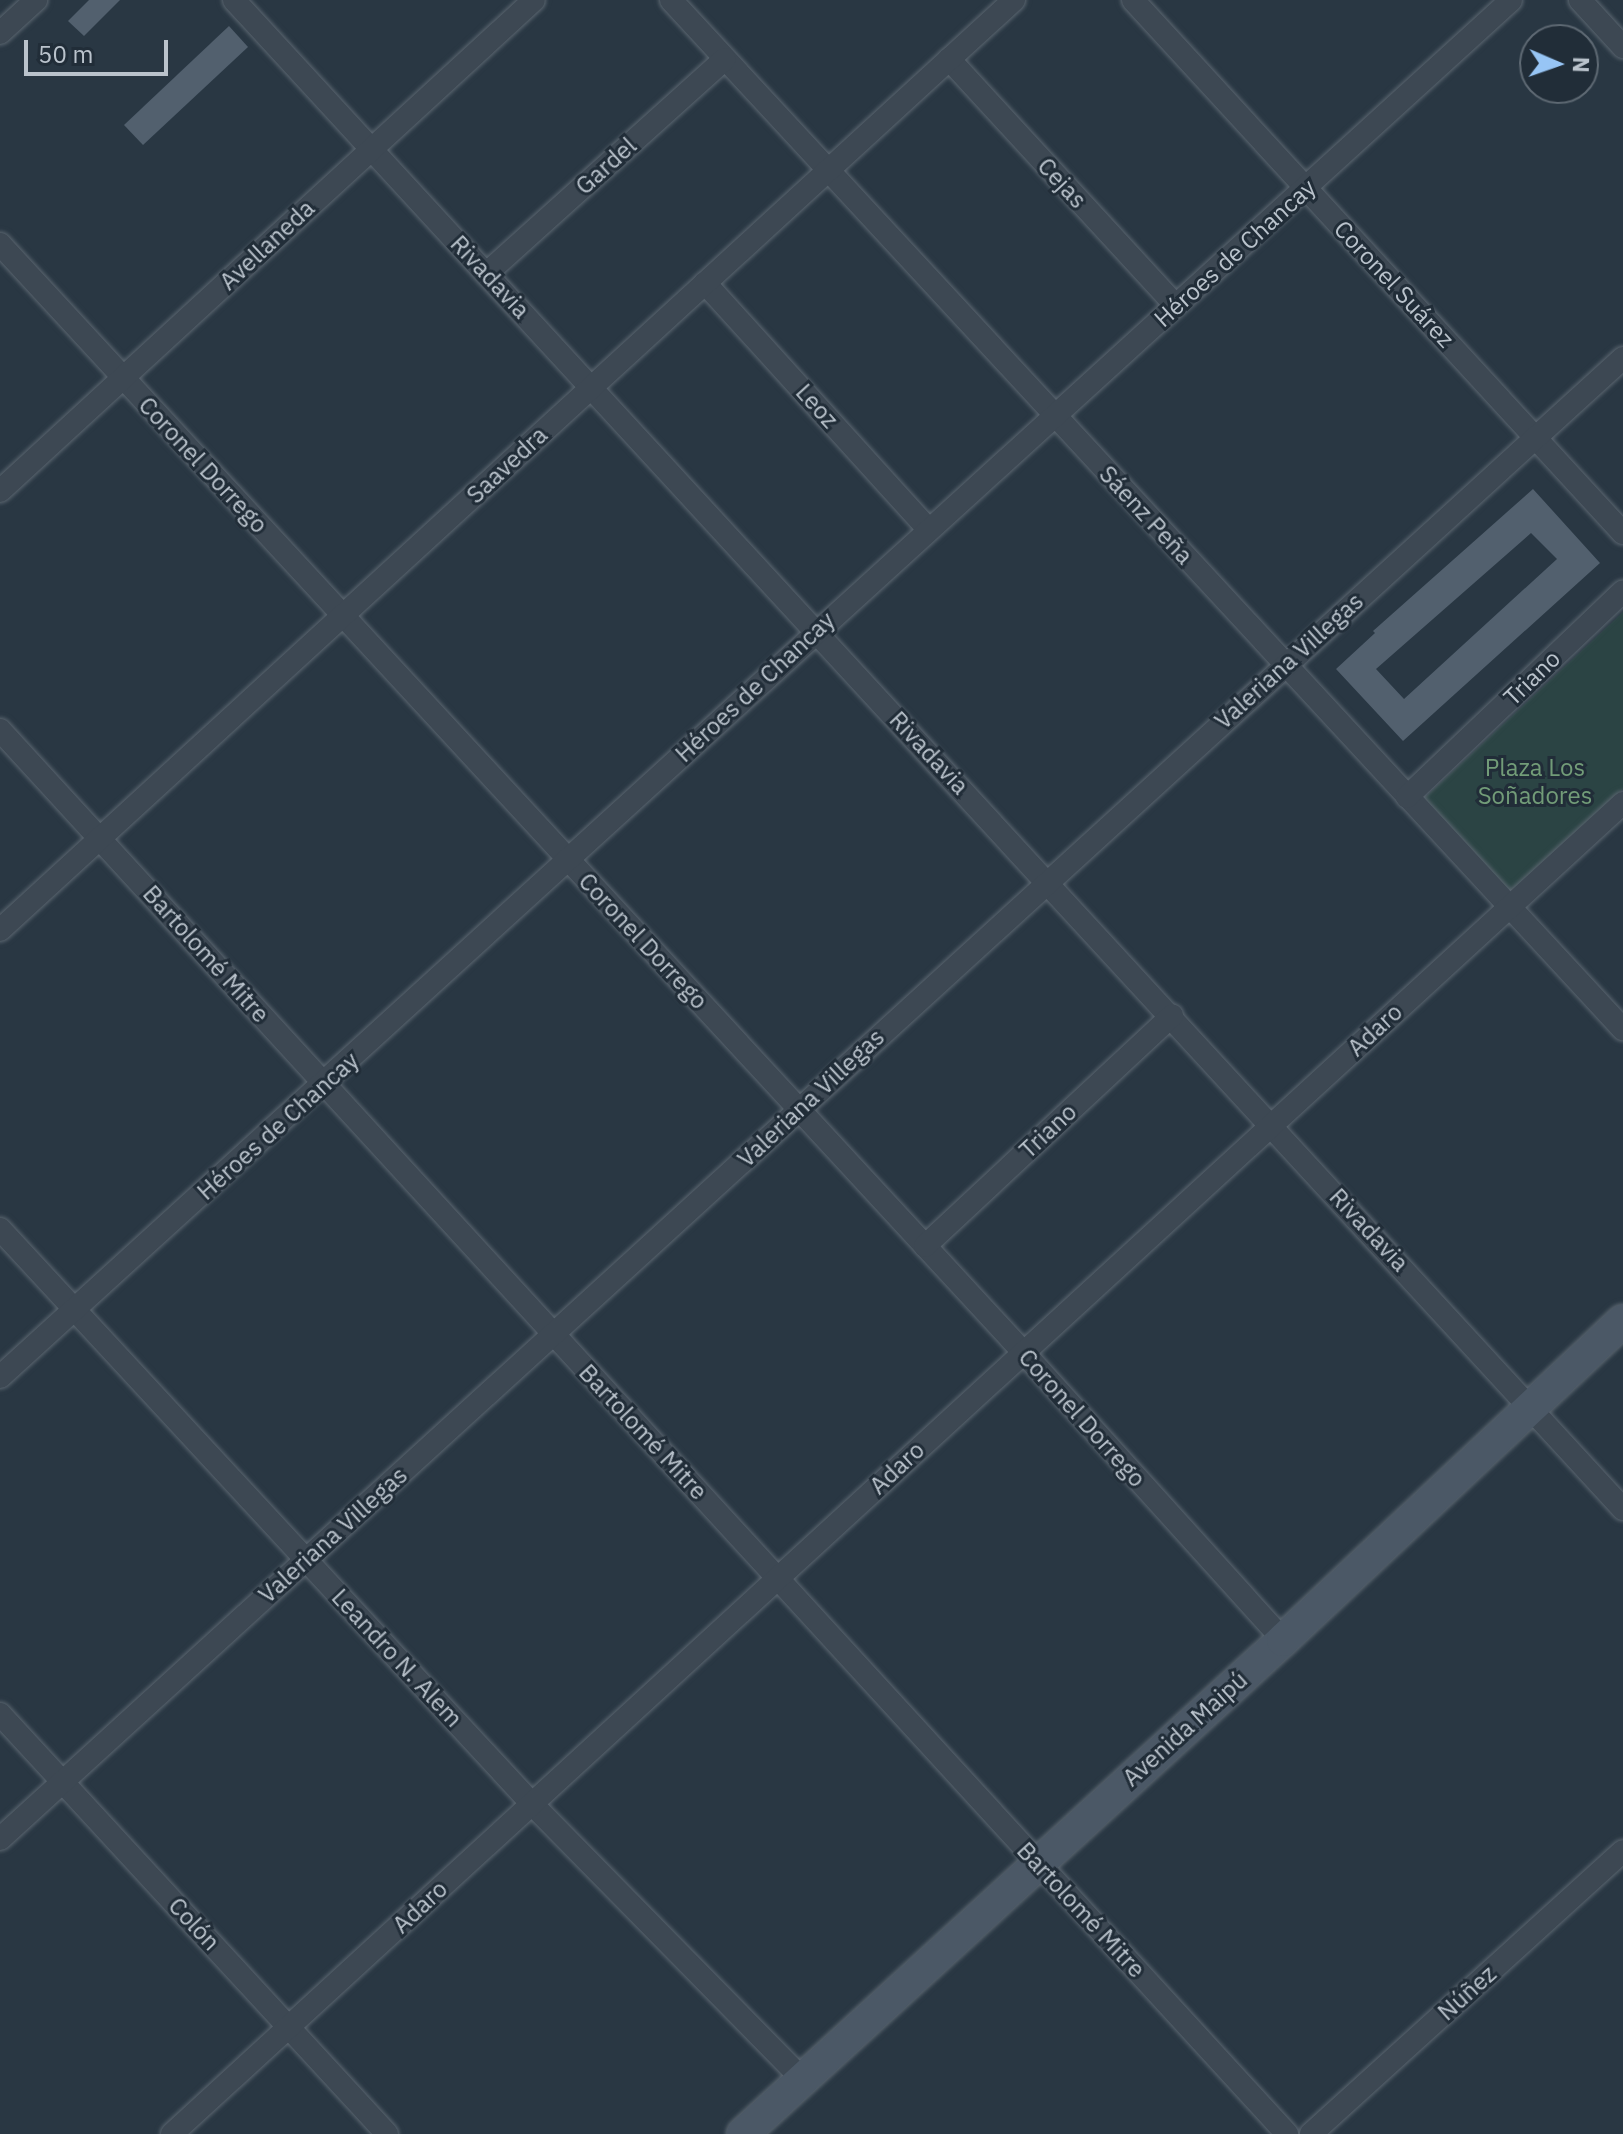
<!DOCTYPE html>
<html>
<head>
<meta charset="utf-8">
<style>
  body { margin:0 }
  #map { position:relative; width:1623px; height:2134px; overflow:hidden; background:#293743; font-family:"IBM Plex Sans",sans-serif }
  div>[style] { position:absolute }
  .green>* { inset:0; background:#2b4444 }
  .building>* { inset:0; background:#52606e }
  .roads { filter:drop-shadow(0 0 2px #5b6670) drop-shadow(0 0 2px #5b6670) }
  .street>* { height:22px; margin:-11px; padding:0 11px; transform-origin:11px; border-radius:11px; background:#3d4853 }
  .secondary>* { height:32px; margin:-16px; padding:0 16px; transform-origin:16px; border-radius:16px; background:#4b5866 }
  span { translate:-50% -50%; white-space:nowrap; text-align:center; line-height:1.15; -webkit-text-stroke:6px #212d38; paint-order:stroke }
  .street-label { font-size:24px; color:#bac3cc }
  .park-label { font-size:24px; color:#729c78 }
  .north { position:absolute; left:1519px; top:24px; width:80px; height:80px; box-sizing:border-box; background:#212d38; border:2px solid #5e6973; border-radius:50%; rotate:92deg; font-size:22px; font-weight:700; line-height:32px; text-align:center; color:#bac3cc }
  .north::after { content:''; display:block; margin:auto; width:28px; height:36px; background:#97c5f5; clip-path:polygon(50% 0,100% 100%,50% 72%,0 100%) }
  .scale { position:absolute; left:24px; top:40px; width:144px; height:36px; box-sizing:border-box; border:4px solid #bac3cc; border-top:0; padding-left:10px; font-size:24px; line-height:28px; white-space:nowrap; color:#bac3cc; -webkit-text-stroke:6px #212d38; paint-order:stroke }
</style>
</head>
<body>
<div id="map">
  <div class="green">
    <i style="clip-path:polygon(1623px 612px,1623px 789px,1511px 893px,1424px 798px)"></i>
  </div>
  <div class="building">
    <i style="clip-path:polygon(89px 0,120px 0,84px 36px,68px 21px)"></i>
    <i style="clip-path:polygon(229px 26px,248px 47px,143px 145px,124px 125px)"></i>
    <i style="clip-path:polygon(evenodd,1533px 489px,1600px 563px,1403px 741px,1336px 669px,1375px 633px,1373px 631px,1533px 489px,1531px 533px,1557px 559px,1404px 699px,1376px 669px,1531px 533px)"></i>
  </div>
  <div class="roads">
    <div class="street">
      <i style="left:234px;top:0;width:2051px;rotate:47.37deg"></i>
      <i style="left:671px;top:0;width:1402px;rotate:47.23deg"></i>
      <i style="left:1133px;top:0;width:724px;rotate:47.41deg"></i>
      <i style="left:1580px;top:0;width:64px;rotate:47.5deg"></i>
      <i style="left:0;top:33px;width:49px;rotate:-42.5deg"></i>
      <i style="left:949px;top:59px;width:335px;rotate:47.4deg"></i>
      <i style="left:0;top:244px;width:1509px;rotate:47.28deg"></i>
      <i style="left:1024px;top:1353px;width:387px;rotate:47.9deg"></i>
      <i style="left:486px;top:274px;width:321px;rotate:-42deg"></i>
      <i style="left:705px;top:283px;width:332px;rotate:47.8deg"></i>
      <i style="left:0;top:491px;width:725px;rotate:-42.6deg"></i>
      <i style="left:0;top:730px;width:1905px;rotate:47.49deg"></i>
      <i style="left:1407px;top:797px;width:298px;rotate:-43.6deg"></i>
      <i style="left:0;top:930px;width:1376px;rotate:-42.53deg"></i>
      <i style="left:0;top:1229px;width:783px;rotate:47.22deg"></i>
      <i style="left:532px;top:1804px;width:387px;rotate:45.5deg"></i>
      <i style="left:925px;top:1246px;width:338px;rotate:-43deg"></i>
      <i style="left:0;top:1377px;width:2044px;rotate:-42.34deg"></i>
      <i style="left:0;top:1714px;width:571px;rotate:47.34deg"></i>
      <i style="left:0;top:1839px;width:2197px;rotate:-42.38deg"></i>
      <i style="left:172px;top:2134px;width:1969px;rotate:-42.53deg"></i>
      <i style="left:1311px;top:2134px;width:421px;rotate:-42.2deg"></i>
    </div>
    <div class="secondary">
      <i style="left:743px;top:2134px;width:732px;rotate:-42.45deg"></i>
      <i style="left:1283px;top:1640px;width:466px;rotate:-43.2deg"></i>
    </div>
  </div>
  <div class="street-label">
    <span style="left:606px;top:166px;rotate:-42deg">Gardel</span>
    <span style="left:1062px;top:183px;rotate:47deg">Cejas</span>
    <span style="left:267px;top:245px;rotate:-43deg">Avellaneda</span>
    <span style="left:1235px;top:253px;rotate:-42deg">Héroes de Chancay</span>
    <span style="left:490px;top:277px;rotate:47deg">Rivadavia</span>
    <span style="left:1394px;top:284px;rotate:47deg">Coronel Suárez</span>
    <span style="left:817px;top:406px;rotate:48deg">Leoz</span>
    <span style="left:203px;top:465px;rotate:47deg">Coronel Dorrego</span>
    <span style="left:507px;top:465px;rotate:-43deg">Saavedra</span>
    <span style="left:1146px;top:515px;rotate:47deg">Sáenz Peña</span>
    <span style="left:1289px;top:661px;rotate:-42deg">Valeriana Villegas</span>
    <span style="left:1532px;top:678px;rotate:-44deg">Triano</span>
    <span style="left:755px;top:687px;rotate:-43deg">Héroes de Chancay</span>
    <span style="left:929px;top:753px;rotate:47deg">Rivadavia</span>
    <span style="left:643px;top:941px;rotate:47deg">Coronel Dorrego</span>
    <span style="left:206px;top:954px;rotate:48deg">Bartolomé Mitre</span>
    <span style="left:1375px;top:1030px;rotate:-43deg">Adaro</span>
    <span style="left:811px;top:1098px;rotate:-43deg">Valeriana Villegas</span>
    <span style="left:278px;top:1126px;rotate:-42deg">Héroes de Chancay</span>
    <span style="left:1048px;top:1131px;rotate:-43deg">Triano</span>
    <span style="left:1369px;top:1230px;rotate:47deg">Rivadavia</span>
    <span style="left:1082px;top:1418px;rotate:48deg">Coronel Dorrego</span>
    <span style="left:643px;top:1432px;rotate:47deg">Bartolomé Mitre</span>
    <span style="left:897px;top:1468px;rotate:-43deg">Adaro</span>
    <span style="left:333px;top:1535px;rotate:-42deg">Valeriana Villegas</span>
    <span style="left:397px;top:1658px;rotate:47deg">Leandro N. Alem</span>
    <span style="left:1185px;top:1729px;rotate:-42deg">Avenida Maipú</span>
    <span style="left:420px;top:1907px;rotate:-43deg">Adaro</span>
    <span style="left:1081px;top:1910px;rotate:47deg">Bartolomé Mitre</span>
    <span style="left:194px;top:1924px;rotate:47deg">Colón</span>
    <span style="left:1467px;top:1993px;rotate:-42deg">Núñez</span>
  </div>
  <div class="park-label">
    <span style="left:1535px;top:782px">Plaza Los<br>Soñadores</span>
  </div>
  <div class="north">N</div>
  <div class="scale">50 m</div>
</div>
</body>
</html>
